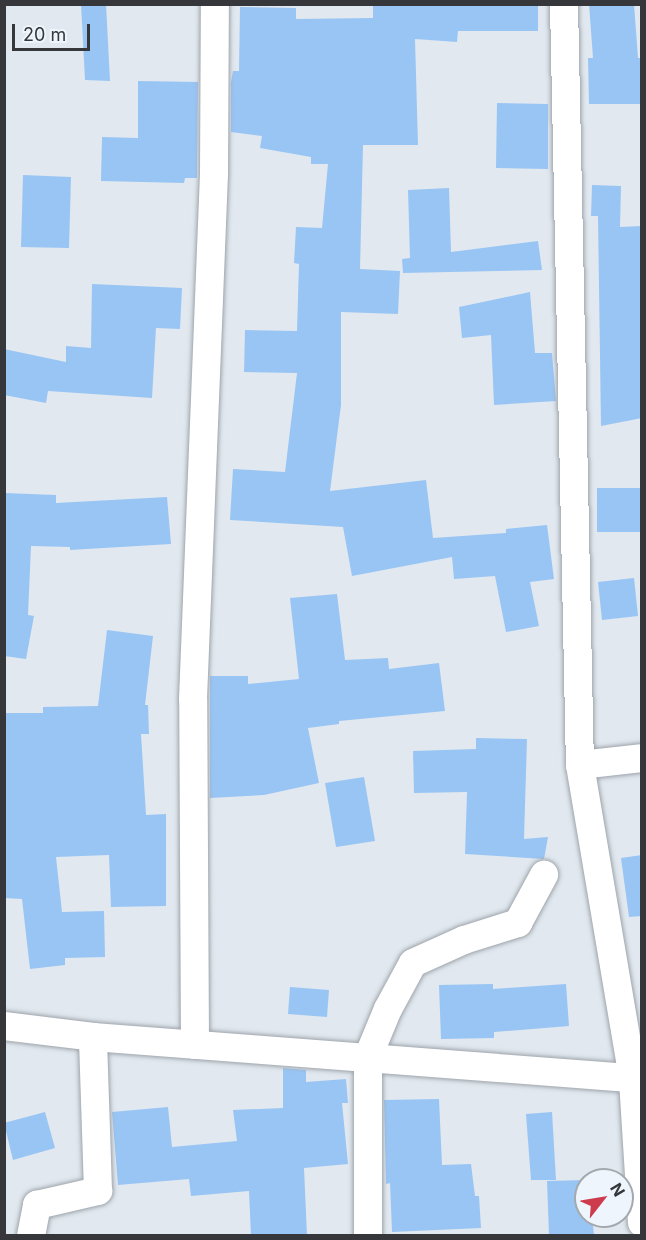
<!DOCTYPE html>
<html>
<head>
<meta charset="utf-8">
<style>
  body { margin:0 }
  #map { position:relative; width:646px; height:1240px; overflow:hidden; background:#e1e8ef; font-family:Inter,sans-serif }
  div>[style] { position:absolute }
  .building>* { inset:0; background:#99c5f4 }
  .roads { filter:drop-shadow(0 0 2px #9ea4ab) drop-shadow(0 0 2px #9ea4ab) }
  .street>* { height:28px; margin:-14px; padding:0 14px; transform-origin:14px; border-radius:14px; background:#fff }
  span { translate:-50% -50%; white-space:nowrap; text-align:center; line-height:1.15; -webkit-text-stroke:6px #eef5fc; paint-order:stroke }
  .frame { position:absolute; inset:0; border:6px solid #35373a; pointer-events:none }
  .north { position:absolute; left:574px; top:1168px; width:60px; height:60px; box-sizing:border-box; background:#eef5fc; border:2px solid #a4a9ae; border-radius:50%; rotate:59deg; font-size:16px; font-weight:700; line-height:24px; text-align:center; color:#35373a }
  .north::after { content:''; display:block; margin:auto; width:21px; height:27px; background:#cc3c4d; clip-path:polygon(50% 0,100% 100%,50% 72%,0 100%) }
  .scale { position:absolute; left:12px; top:24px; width:78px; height:27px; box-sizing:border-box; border:3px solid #35373a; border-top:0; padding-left:8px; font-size:18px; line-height:21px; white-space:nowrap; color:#35373a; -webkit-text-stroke:4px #eef5fc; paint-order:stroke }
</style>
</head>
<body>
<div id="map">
  <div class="building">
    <i style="clip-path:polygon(81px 4px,106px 4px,110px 81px,85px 80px)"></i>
    <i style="clip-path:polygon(373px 4px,538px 4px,538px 31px,458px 31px,457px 42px,415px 39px,418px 145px,363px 145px,360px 269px,400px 271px,398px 314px,341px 312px,341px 405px,330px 491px,426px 480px,433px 538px,506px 533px,506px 529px,547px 525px,554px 579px,530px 582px,539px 626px,506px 632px,495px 576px,454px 579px,452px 557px,352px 576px,343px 527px,230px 520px,233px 469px,285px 472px,297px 373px,244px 372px,245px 330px,297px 331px,299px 264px,294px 263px,296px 227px,322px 228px,328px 164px,311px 164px,311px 157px,260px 148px,262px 136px,231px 132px,231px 82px,233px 71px,239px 71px,240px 7px,296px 8px,296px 19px,373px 18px)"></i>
    <i style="clip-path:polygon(589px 4px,634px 4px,638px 58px,642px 58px,642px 104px,589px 104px,588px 58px,593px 58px)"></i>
    <i style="clip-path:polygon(138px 81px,198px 82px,197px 178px,185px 178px,184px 183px,101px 181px,102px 137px,138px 138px)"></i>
    <i style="clip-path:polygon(497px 103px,548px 104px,548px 169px,496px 168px)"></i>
    <i style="clip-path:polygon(23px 175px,71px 177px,69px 248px,21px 247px)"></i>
    <i style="clip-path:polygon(592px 185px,621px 186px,620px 227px,642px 226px,642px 418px,601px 426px,598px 216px,591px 216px)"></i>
    <i style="clip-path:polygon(449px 188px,451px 252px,538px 241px,542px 270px,403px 273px,402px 259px,410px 258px,408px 190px)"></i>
    <i style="clip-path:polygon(92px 284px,182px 288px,180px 329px,156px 328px,152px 398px,48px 391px,46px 403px,4px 395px,4px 349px,66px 362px,66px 346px,91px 348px)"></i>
    <i style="clip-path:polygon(530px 292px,535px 353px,552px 353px,556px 401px,494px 405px,491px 335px,462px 338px,459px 307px)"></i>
    <i style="clip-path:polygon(597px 488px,642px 488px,642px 532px,597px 532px)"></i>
    <i style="clip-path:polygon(4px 493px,56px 495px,56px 503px,167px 497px,171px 544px,70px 550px,70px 547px,31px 546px,28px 615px,34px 616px,26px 659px,4px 656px)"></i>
    <i style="clip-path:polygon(634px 578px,638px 616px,602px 620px,598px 582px)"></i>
    <i style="clip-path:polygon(337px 594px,345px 660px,388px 658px,389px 669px,439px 663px,445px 711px,339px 721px,339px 724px,308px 728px,319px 783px,264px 795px,210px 798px,210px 676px,248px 676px,248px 684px,299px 679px,290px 598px)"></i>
    <i style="clip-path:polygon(107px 630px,153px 636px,145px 705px,148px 705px,149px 734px,141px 734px,146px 815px,166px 814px,166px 906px,111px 907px,109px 855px,56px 857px,62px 912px,104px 911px,105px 957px,65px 958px,65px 965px,30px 969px,22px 899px,4px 898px,4px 713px,43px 713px,43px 707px,98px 706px)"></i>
    <i style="clip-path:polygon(476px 738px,527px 739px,524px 839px,548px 837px,544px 859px,465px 854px,467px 792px,414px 793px,413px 751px,476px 749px)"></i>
    <i style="clip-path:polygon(364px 777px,375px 841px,336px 847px,325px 783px)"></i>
    <i style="clip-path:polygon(642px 855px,642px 916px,629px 917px,621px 858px)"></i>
    <i style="clip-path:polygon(493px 984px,493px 989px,566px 984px,569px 1026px,494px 1032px,494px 1038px,441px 1039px,439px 985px)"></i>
    <i style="clip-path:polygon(290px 987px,329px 990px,327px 1017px,288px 1014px)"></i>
    <i style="clip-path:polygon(283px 1068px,306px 1070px,306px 1082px,346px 1079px,348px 1103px,342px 1103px,348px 1164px,304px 1168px,307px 1236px,251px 1236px,249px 1191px,191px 1196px,189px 1179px,118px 1185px,112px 1112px,168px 1107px,172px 1147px,237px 1141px,233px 1110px,283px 1108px)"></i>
    <i style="clip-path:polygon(439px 1099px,442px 1165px,471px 1164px,475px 1196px,479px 1196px,481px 1228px,392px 1232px,390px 1183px,386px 1184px,384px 1100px)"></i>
    <i style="clip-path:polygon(45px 1112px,55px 1148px,13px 1160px,4px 1123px)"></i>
    <i style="clip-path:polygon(552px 1112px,556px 1180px,531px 1180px,526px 1114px)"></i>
    <i style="clip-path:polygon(586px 1180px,586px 1216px,612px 1216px,613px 1225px,593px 1225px,594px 1236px,549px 1236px,547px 1181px)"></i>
  </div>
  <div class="roads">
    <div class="street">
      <i style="left:564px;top:4px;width:761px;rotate:88.8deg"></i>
      <i style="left:580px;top:765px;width:319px;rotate:80.4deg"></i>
      <i style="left:633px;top:1080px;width:143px;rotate:86.4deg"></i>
      <i style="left:580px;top:765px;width:62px;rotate:-6.4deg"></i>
      <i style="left:4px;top:1026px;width:90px;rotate:7deg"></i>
      <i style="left:93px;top:1037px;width:551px;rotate:4.37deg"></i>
      <i style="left:195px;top:1045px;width:346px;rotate:-90.3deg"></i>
      <i style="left:193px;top:699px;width:525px;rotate:-87.71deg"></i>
      <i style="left:214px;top:174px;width:170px;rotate:-89.7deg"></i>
      <i style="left:31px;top:1236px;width:32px;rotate:-79deg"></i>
      <i style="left:37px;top:1205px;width:63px;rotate:-12.9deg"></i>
      <i style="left:98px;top:1191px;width:154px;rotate:-91.9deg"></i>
      <i style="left:368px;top:1236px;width:179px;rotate:-90deg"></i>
      <i style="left:368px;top:1057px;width:52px;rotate:-67.4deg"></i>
      <i style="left:388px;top:1009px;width:52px;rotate:-61.5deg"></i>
      <i style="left:413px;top:963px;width:56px;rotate:-24.3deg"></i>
      <i style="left:464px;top:940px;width:57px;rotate:-17.5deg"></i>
      <i style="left:518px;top:923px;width:55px;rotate:-61.6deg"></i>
    </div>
  </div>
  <div class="frame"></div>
  <div class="north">N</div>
  <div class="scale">20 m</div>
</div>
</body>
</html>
